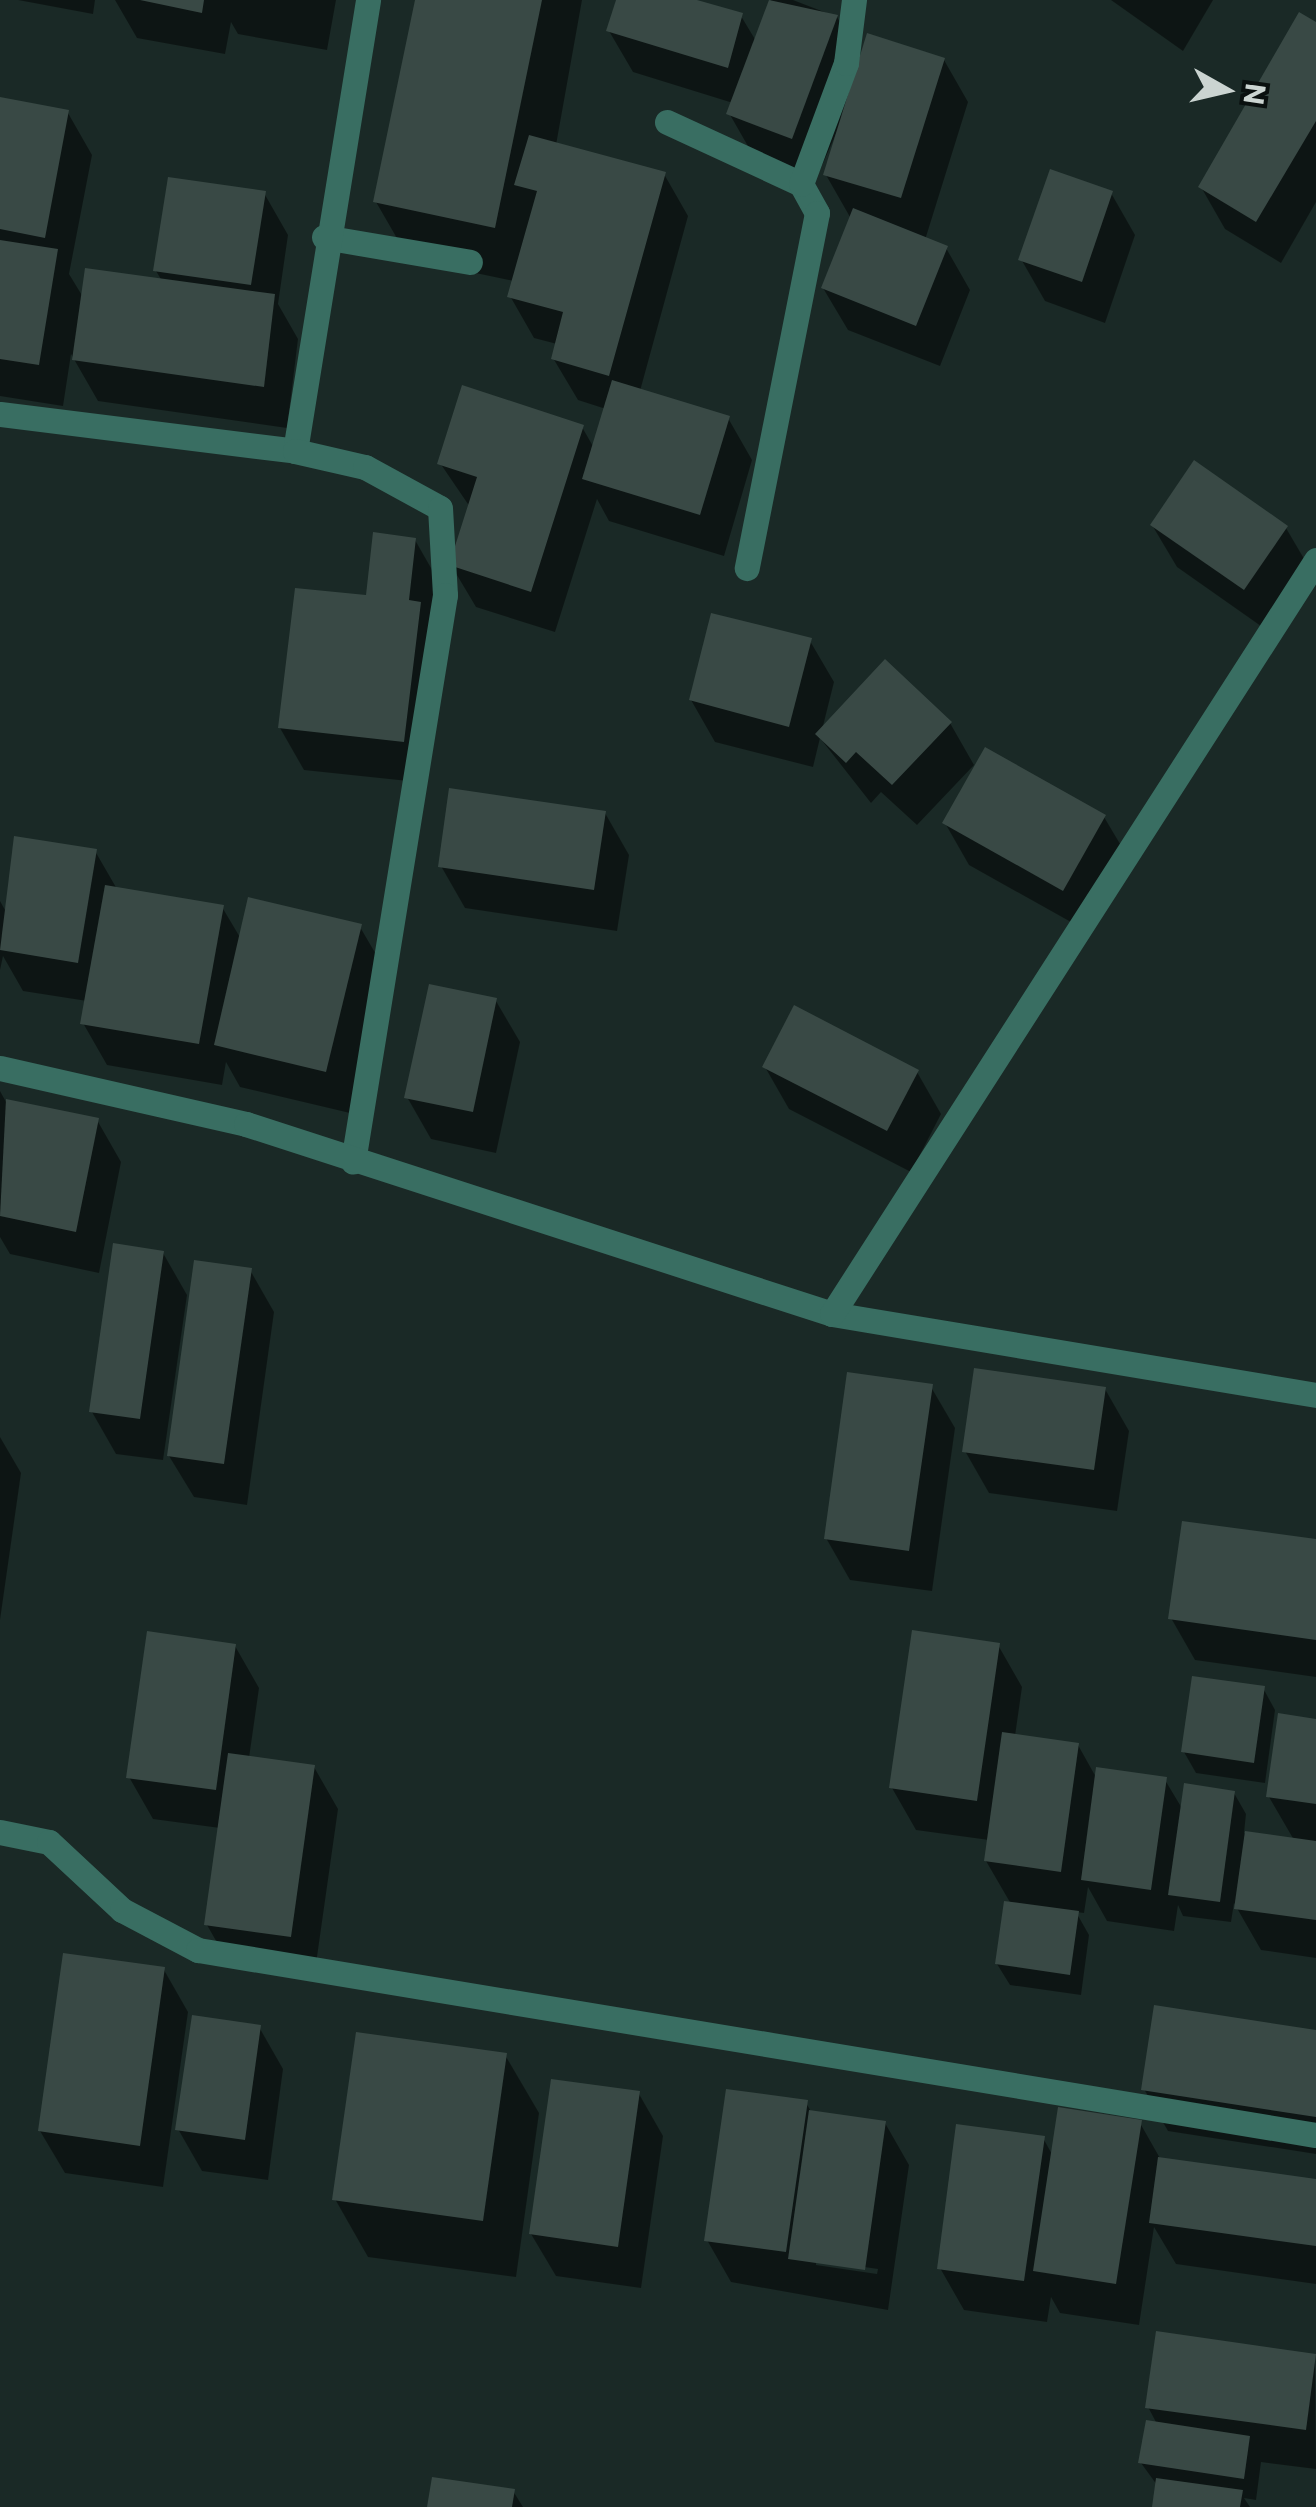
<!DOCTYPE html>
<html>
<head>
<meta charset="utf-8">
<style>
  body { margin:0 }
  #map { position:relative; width:1316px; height:2507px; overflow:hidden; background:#1a2926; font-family:Commissioner,sans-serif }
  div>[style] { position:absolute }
  .shadow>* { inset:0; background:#0007 }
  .building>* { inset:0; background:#394945 }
  .minor>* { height:25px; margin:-12.5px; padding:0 12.5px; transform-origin:12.5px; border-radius:12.5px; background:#396e62 }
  span { translate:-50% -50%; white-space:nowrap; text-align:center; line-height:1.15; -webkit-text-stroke:9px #0a100f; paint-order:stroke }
  .north { position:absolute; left:1176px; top:40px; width:100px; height:100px; -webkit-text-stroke:8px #0a100f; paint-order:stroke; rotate:98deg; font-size:28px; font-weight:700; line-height:40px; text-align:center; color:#cbd4d1 }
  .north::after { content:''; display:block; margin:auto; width:35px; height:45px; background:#cbd4d1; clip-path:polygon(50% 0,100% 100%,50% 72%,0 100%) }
</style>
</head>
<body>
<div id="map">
  <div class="shadow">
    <i style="clip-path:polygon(18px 0,95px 0,93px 14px)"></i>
    <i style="clip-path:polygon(115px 0,336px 0,327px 50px,238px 34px,231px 22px,225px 54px,137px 38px)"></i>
    <i style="clip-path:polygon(417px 0,582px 0,556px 145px,664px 174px,688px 216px,640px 391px,728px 418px,752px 460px,724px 556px,609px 521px,597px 499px,555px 632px,476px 607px,451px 565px,470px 507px,440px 463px,582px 427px,594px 448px,606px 409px,578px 400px,553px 358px,557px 344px,534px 338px,510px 296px,514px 281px,409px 259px,376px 202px)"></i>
    <i style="clip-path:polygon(618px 0,688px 0,741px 16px,756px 41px,771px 0,793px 0,837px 17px,862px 60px,944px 60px,968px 102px,925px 240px,946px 248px,970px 290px,940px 366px,848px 330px,823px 288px,850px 217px,826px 175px,846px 111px,816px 179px,753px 155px,729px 113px,733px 103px,633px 72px,609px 31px)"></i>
    <i style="clip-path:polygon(1111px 0,1213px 0,1183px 51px)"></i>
    <i style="clip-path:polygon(1316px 25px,1316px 202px,1281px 263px,1225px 229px,1201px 187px)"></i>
    <i style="clip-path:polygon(0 100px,68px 113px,92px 155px,69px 274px,83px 297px,162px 281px,156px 271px,264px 193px,288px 235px,278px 304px,298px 339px,287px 428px,98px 401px,71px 354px,63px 406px,0 396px)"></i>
    <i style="clip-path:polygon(1111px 193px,1135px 235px,1105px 323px,1045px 301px,1021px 259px)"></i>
    <i style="clip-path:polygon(1152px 525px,1286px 528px,1310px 569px,1268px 631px,1177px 567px)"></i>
    <i style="clip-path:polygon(415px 540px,439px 582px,443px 646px,427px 783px,304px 770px,280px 728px)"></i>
    <i style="clip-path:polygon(810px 641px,834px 682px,822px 730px,950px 723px,974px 765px,917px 825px,881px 792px,871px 803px,820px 738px,813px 767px,715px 742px,691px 700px)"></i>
    <i style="clip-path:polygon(605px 813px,629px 855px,617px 931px,465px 908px,441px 866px)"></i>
    <i style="clip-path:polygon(1104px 817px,1129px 859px,1087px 931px,969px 865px,945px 823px)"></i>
    <i style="clip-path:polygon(95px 851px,117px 889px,222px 907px,241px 939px,360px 927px,384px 968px,350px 1113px,240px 1087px,226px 1062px,222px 1085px,107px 1065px,83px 1023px,87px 1001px,23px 991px,3px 956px,0 970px,0 901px,5px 910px)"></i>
    <i style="clip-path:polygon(496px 1001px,520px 1042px,496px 1153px,431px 1139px,407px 1097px)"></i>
    <i style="clip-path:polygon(765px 1067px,917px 1072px,941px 1114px,911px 1172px,789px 1109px)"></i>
    <i style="clip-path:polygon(0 1091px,6px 1102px,97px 1120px,121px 1162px,99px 1273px,10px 1254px,0 1237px)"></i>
    <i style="clip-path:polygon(163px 1253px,187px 1295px,163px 1460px,116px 1454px,92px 1412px)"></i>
    <i style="clip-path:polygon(250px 1270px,274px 1312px,247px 1505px,194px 1497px,169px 1456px)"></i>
    <i style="clip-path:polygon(931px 1387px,955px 1428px,932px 1591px,850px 1580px,826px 1538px)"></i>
    <i style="clip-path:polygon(1105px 1389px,1129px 1431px,1117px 1511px,989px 1493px,965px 1451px)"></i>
    <i style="clip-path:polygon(0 1437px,21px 1473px,0 1620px)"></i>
    <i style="clip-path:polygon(1316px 1542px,1316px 1677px,1195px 1660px,1171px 1618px)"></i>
    <i style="clip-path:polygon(998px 1645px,1022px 1687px,1015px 1736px,1078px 1745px,1097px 1779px,1165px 1780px,1183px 1810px,1234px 1793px,1246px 1814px,1244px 1833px,1294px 1840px,1269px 1797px,1316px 1721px,1316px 1958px,1261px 1950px,1234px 1903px,1231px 1922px,1183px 1916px,1178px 1905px,1174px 1931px,1107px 1921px,1088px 1887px,1084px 1913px,1076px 1912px,1089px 1935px,1081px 1995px,1010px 1985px,997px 1964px,1011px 1904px,986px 1861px,989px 1840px,916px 1830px,892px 1788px)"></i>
    <i style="clip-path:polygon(235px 1646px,259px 1688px,249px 1758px,314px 1767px,338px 1809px,314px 1978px,231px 1967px,207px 1925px,220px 1828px,153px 1819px,129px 1777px)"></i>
    <i style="clip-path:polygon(1263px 1688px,1275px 1710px,1265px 1783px,1196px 1773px,1184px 1752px)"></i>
    <i style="clip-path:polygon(164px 1970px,188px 2012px,163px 2187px,65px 2173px,40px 2131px)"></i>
    <i style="clip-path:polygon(259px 2027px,283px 2069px,268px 2180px,202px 2171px,178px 2129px)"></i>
    <i style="clip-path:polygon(1316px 2032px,1316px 2154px,1168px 2131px,1144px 2089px)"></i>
    <i style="clip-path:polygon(505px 2055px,539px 2113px,516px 2277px,368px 2257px,335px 2199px)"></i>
    <i style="clip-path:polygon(639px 2094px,663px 2136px,641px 2288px,556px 2276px,531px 2234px)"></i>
    <i style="clip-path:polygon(evenodd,806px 2103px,812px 2113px,885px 2123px,909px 2165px,888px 2310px,731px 2282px,707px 2240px,806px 2103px,816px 2260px,878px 2269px,877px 2274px,816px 2265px,816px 2260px)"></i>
    <i style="clip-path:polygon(1140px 2123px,1161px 2160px,1316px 2182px,1316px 2284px,1176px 2264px,1154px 2227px,1139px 2325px,1060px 2313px,1051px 2297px,1047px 2322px,964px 2310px,940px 2268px,1043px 2138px,1053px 2156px)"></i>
    <i style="clip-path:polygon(1315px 2356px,1316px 2469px,1261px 2462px,1256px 2500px,1244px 2498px,1250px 2507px,1154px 2507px,1157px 2485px,1141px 2463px,1157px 2424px,1148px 2407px)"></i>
    <i style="clip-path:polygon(513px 2491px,523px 2507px,430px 2507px)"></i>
  </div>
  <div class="building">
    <i style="clip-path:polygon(140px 0,204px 0,202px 13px)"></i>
    <i style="clip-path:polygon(415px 0,542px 0,495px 228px,373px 202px)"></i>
    <i style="clip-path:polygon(616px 0,697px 0,743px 13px,728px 68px,606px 31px)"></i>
    <i style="clip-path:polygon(769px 0,838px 15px,792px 139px,726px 114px)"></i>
    <i style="clip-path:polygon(1299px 12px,1316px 22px,1316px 121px,1256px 222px,1198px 187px)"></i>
    <i style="clip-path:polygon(867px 33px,945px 58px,901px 198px,823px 175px)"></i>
    <i style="clip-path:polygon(0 97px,69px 110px,45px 238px,0 229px)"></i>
    <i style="clip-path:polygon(529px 135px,666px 172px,609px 376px,551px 359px,563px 312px,507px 297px,537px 191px,514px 185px)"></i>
    <i style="clip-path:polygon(1050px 169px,1113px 191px,1082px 282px,1018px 260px)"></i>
    <i style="clip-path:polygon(168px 177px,266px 191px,251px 285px,153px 271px)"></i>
    <i style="clip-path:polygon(853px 208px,948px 246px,916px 326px,821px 288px)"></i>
    <i style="clip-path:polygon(0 240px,58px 249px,39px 365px,0 359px)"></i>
    <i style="clip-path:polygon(85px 268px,275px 294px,264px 387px,72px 360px)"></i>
    <i style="clip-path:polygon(612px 380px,730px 416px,700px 515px,582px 479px)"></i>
    <i style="clip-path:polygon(462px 385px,584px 425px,531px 592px,449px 565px,477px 477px,437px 464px)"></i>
    <i style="clip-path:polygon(1194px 460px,1288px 526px,1244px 590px,1150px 525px)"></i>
    <i style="clip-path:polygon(373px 532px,416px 538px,409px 600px,421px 602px,404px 742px,278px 728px,295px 588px,366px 595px)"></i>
    <i style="clip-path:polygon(711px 613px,812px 638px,789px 727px,689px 700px)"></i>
    <i style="clip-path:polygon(885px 659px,952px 722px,892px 785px,856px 752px,846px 763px,815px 734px)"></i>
    <i style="clip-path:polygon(985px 747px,1106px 815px,1063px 891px,942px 823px)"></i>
    <i style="clip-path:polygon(449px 788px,606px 811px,594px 890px,438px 867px)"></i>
    <i style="clip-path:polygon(14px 836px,97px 849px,78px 963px,0 950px)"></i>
    <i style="clip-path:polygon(105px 885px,224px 905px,199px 1044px,80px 1024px)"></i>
    <i style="clip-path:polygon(248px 897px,362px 924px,326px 1072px,214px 1045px)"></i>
    <i style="clip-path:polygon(429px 984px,497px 998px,473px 1112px,404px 1098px)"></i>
    <i style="clip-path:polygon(794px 1005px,919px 1070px,887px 1131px,762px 1067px)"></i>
    <i style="clip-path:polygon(6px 1099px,99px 1118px,76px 1232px,0 1216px)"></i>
    <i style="clip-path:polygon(113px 1243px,164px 1251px,140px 1419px,89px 1412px)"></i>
    <i style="clip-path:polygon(194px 1260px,252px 1268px,224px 1464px,167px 1456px)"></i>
    <i style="clip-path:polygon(974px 1368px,1106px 1387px,1094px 1470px,962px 1452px)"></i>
    <i style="clip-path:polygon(847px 1372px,933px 1384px,909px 1551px,824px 1539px)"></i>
    <i style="clip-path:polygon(1182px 1521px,1316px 1539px,1316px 1640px,1168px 1619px)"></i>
    <i style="clip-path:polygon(912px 1630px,1000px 1643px,977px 1801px,889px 1788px)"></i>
    <i style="clip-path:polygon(147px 1631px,236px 1644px,216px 1790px,126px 1778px)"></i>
    <i style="clip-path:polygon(1192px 1676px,1265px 1686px,1254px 1763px,1181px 1752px)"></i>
    <i style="clip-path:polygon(1278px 1713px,1316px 1719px,1316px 1804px,1266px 1797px)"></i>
    <i style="clip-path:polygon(1002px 1732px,1079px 1743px,1061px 1872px,984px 1861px)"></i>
    <i style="clip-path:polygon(228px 1753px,315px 1765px,291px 1937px,204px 1925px)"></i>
    <i style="clip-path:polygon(1096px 1767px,1167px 1777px,1151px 1890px,1081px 1880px)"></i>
    <i style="clip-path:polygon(1184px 1783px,1235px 1791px,1220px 1902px,1168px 1895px)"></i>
    <i style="clip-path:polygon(1245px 1831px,1316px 1841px,1316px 1920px,1234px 1909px)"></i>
    <i style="clip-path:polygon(1004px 1901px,1079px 1911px,1070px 1975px,995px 1964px)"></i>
    <i style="clip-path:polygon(63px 1953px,165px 1967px,140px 2146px,38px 2131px)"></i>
    <i style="clip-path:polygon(1154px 2005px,1316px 2030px,1316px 2117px,1141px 2090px)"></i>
    <i style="clip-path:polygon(192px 2015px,261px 2025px,245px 2140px,175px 2130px)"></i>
    <i style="clip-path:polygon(356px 2032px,507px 2053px,483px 2221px,332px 2200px)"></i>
    <i style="clip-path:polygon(551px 2079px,640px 2091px,618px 2247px,529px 2234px)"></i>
    <i style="clip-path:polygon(726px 2089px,808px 2100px,786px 2252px,704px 2241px)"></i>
    <i style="clip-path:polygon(1058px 2107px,1142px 2120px,1116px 2284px,1033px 2271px)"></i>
    <i style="clip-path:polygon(809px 2110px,886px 2121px,865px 2270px,788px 2259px)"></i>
    <i style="clip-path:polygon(956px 2124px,1045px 2136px,1024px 2281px,937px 2269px)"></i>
    <i style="clip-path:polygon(1158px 2157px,1316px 2179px,1316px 2246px,1149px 2223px)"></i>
    <i style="clip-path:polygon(1156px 2331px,1316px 2354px,1306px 2430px,1145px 2408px)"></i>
    <i style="clip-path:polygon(1146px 2420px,1250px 2436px,1244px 2479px,1138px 2463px)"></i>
    <i style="clip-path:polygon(432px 2477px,515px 2489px,512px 2507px,427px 2507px)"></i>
    <i style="clip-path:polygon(1156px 2478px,1243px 2490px,1240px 2507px,1152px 2507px)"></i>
  </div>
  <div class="minor">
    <i style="left:667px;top:122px;width:148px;rotate:24.8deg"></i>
    <i style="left:801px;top:184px;width:33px;rotate:61deg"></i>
    <i style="left:817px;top:213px;width:362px;rotate:101.2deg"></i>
    <i style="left:801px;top:184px;width:129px;rotate:-69.6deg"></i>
    <i style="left:846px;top:63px;width:64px;rotate:-82.8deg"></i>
    <i style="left:324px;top:237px;width:148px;rotate:9.7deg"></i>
    <i style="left:0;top:414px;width:297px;rotate:7.1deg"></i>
    <i style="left:295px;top:451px;width:457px;rotate:-80.8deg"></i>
    <i style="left:295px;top:451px;width:72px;rotate:12.9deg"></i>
    <i style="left:365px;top:467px;width:85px;rotate:28.7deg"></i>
    <i style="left:440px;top:508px;width:87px;rotate:86.7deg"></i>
    <i style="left:445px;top:595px;width:574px;rotate:99.22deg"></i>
    <i style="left:0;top:1068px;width:252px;rotate:12.8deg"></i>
    <i style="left:246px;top:1124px;width:616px;rotate:17.96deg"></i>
    <i style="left:832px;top:1314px;width:491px;rotate:9.5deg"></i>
    <i style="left:832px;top:1314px;width:896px;rotate:-57.3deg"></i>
    <i style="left:0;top:1832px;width:50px;rotate:11.5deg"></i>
    <i style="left:49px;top:1842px;width:100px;rotate:43deg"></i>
    <i style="left:122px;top:1910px;width:86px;rotate:27.8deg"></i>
    <i style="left:198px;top:1950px;width:1133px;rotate:9.4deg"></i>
  </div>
  <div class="north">N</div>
</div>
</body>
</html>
